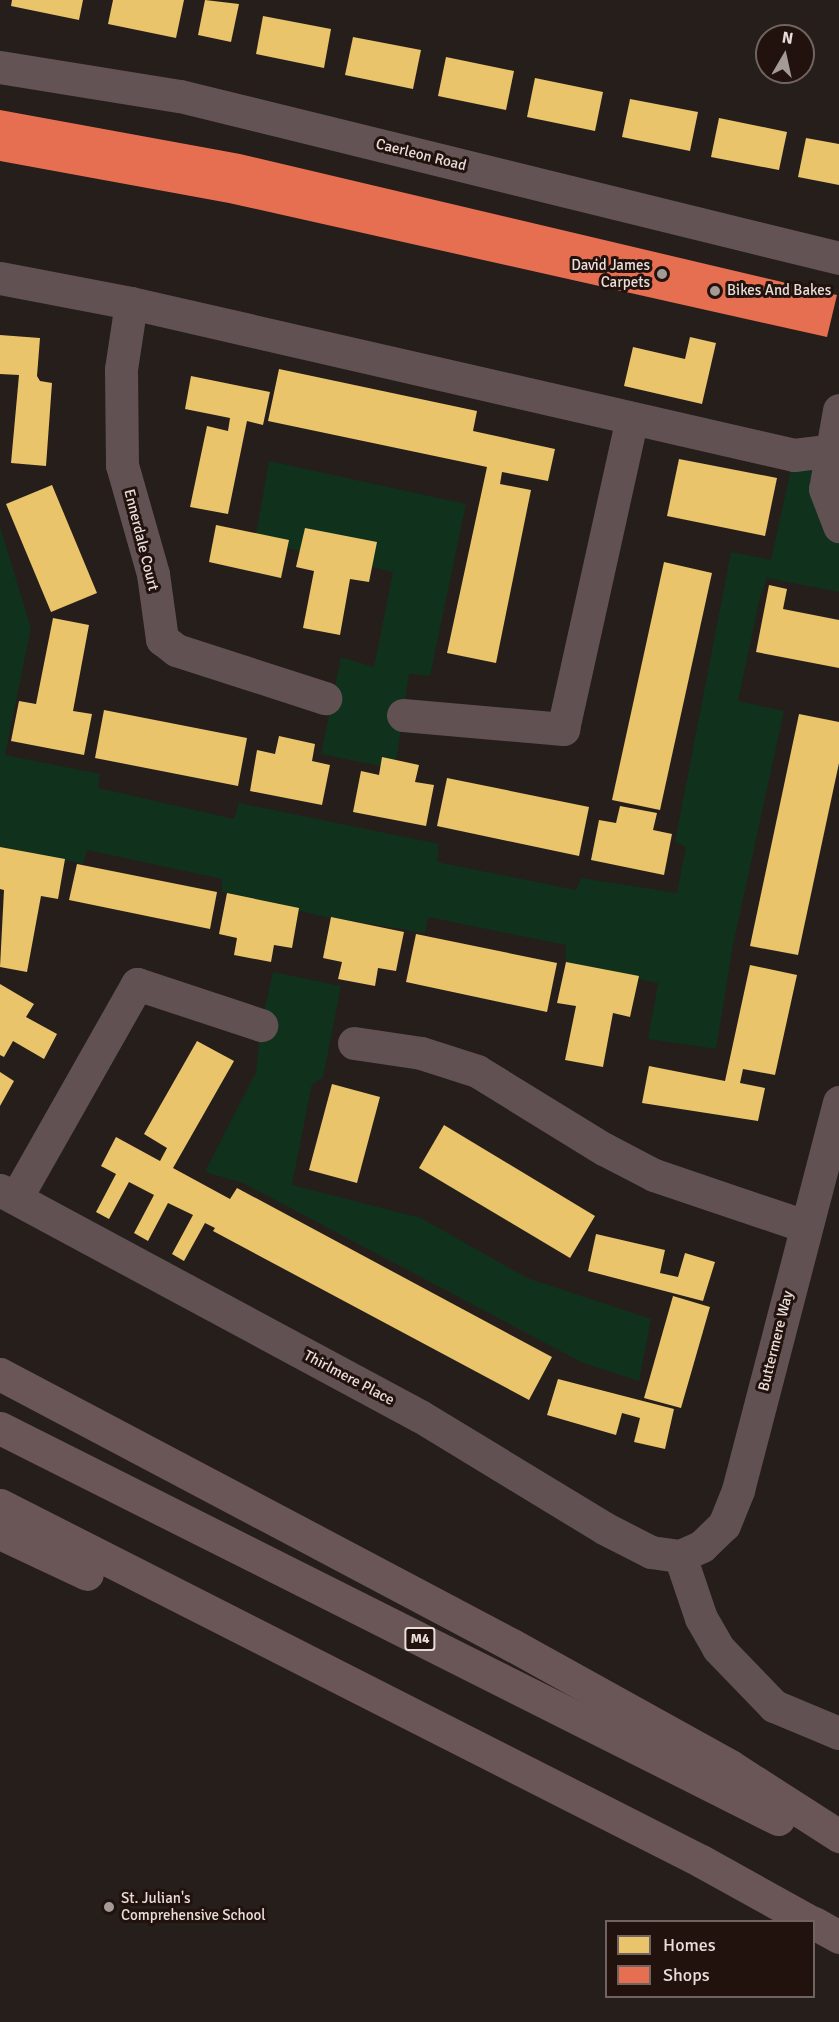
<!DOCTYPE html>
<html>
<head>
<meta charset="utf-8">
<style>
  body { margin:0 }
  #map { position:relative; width:839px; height:2022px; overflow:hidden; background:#261e1b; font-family:Signika,sans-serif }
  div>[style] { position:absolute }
  .green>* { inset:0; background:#10311b }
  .homes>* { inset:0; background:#e9c46a }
  .shops>* { inset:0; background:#e76f51 }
  .street>* { height:33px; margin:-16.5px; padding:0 16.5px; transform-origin:16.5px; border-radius:16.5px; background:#615153 }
  .secondary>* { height:33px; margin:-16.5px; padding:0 16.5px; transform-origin:16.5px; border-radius:16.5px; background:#635354 }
  .highway>* { height:33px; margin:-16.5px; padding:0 16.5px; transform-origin:16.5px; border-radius:16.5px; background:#6a5557 }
  .dots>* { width:16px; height:16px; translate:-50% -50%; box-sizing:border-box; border:3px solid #21120d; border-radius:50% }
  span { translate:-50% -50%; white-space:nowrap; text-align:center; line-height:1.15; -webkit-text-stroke:6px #21120d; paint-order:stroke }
  .shield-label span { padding:2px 4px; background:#21120d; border:2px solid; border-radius:4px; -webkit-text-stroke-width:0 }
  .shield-label { font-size:14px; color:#e8ddd9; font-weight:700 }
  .street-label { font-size:15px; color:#e8ddd9 }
  .poi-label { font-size:15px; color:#e8ddd9 }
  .right { translate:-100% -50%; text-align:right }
  .left { translate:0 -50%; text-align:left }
  .legend { position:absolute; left:605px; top:1920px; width:210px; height:78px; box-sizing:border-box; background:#21120d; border:2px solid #71635f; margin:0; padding:8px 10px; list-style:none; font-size:18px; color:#e8ddd9 }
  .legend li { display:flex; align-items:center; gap:12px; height:30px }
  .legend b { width:30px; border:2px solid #71635f }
  .north { position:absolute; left:755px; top:24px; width:60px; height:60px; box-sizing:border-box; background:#21120d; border:2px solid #71635f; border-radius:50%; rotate:9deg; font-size:16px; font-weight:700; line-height:24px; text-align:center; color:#e8ddd9 }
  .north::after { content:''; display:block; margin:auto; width:21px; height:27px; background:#a49a96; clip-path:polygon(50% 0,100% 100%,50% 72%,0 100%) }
</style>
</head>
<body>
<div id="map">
  <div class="green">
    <i style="clip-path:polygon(794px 455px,839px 463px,839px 592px,767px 578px,760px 598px,738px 701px,784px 711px,733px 945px,716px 1049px,648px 1039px,658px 983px,566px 965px,566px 945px,428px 917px,425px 933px,321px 916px,222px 892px,222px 879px,87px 850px,83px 864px,0 847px,0 527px,31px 628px,5px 755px,100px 774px,98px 788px,234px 819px,239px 803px,439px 844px,437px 862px,576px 890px,581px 878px,677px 893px,686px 847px,675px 842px,731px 552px,771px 560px)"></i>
    <i style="clip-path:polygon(269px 461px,466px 504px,430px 676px,409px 674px,395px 769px,321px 754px,341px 657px,374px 667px,393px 572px,255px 541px)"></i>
    <i style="clip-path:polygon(273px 972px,341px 986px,323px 1078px,312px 1084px,292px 1185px,421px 1218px,527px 1278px,651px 1319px,639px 1381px,583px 1363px,243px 1183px,205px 1172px,256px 1072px,261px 1025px)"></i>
  </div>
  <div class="homes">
    <i style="clip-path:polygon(12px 0,83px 0,79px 20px,11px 6px)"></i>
    <i style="clip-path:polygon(113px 0,184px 0,176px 38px,108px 24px)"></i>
    <i style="clip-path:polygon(205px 0,239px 4px,231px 42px,198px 35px)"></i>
    <i style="clip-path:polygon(263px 16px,331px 29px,324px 68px,256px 54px)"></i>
    <i style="clip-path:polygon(353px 37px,421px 50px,413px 89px,345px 75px)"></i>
    <i style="clip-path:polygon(446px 57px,514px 71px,506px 110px,438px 96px)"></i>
    <i style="clip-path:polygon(535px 78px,603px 92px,595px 131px,527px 117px)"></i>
    <i style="clip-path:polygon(630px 99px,698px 112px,690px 151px,622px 137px)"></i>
    <i style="clip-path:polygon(719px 118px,787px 132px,779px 170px,711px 157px)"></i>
    <i style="clip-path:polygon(806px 138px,839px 144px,839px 185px,798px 177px)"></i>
    <i style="clip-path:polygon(0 335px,40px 338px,37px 376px,40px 381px,52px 383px,46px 466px,11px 463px,19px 375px,0 374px)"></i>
    <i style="clip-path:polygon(690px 337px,716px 343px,702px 404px,624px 386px,633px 347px,685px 359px)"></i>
    <i style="clip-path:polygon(279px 369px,477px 411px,473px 431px,555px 449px,548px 481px,502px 472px,500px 484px,531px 490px,496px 663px,447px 653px,487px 467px,268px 421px)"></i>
    <i style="clip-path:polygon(191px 376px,270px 392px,263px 425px,247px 421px,228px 514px,190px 507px,207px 426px,228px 431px,230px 418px,185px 409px)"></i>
    <i style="clip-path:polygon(679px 459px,777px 478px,765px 536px,667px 516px)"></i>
    <i style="clip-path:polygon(52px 485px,97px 593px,51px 612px,6px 504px)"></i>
    <i style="clip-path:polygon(216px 525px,289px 540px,281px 578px,209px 562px)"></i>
    <i style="clip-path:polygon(305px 528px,377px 542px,369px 582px,350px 579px,340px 635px,303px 628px,314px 571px,296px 567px)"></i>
    <i style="clip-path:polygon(664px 562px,712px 573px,660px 810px,612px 800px)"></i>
    <i style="clip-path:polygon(769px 585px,787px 589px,783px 609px,839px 620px,839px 668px,756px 652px)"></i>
    <i style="clip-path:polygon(53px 618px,89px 625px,73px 711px,92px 714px,84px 755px,11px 741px,19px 701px,36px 704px)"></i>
    <i style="clip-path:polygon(104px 710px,247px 738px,238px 786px,95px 758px)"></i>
    <i style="clip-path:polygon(799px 714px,839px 722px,839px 763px,798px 955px,750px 946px)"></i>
    <i style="clip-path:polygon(279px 736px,315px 744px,312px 761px,330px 765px,322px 805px,250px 791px,257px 750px,275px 754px)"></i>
    <i style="clip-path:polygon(382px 757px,419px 765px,415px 782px,434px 785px,426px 826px,353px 812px,361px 771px,379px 775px)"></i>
    <i style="clip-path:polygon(447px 778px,589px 807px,579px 856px,437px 826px)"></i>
    <i style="clip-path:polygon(620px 806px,657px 813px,653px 830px,672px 834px,664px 875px,591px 860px,599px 820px,616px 823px)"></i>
    <i style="clip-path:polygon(0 847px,65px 859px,58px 899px,41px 896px,27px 972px,0 967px,4px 890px,0 889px)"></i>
    <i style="clip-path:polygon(77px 864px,217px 892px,210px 929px,69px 900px)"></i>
    <i style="clip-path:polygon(227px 893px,299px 908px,292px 948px,274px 945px,271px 962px,234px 955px,237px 938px,219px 934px)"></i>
    <i style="clip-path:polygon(331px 917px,404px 932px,396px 971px,378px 968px,375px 986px,338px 979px,342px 962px,323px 958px)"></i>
    <i style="clip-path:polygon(416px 934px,557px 963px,547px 1012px,406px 982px)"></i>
    <i style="clip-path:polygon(566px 962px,639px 976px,630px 1017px,613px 1013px,603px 1067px,565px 1060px,576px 1006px,557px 1003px)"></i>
    <i style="clip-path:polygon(750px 965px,797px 975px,775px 1075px,743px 1069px,740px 1083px,765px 1088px,758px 1121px,642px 1103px,649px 1066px,725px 1081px)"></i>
    <i style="clip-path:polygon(0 984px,34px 1004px,26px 1017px,57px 1034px,44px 1059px,13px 1041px,4px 1057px,0 1055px)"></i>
    <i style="clip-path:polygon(197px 1041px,234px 1061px,173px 1168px,230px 1199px,237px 1188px,552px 1357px,529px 1400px,213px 1231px,215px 1228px,205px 1223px,184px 1261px,172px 1254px,193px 1215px,168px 1203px,148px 1241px,134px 1233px,154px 1195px,129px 1182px,109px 1219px,96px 1212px,116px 1174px,101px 1166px,116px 1137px,160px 1161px,167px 1148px,144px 1134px)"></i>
    <i style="clip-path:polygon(0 1072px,14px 1081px,0 1106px)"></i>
    <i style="clip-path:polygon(332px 1084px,380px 1097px,357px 1183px,309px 1170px)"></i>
    <i style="clip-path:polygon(444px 1125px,595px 1216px,570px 1258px,419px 1168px)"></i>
    <i style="clip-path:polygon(596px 1234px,665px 1250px,660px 1273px,678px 1277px,685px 1253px,715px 1262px,703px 1301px,588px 1271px)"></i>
    <i style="clip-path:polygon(673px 1296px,710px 1307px,681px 1408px,644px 1398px)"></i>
    <i style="clip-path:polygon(558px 1379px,674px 1409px,665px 1449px,634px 1442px,640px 1418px,622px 1413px,616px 1435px,547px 1415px)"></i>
  </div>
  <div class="shops">
    <i style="clip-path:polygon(0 110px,240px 154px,837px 295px,827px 337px,229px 203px,0 161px)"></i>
  </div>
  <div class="street">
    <i style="left:0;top:278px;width:133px;rotate:10.8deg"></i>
    <i style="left:131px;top:303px;width:680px;rotate:12.91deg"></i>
    <i style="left:794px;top:455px;width:35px;rotate:-7deg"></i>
    <i style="left:131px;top:303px;width:67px;rotate:98.6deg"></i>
    <i style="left:121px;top:369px;width:96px;rotate:89.4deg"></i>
    <i style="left:122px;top:465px;width:113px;rotate:74.1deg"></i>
    <i style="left:153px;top:574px;width:66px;rotate:82.1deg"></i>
    <i style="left:162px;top:639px;width:18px;rotate:38deg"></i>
    <i style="left:176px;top:650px;width:157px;rotate:17.9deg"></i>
    <i style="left:839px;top:410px;width:80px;rotate:100deg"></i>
    <i style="left:825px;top:489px;width:40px;rotate:69deg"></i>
    <i style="left:403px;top:715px;width:161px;rotate:5deg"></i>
    <i style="left:563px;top:729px;width:318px;rotate:-77.5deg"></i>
    <i style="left:354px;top:1043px;width:68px;rotate:8.5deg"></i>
    <i style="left:421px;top:1053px;width:59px;rotate:17.8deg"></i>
    <i style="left:477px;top:1071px;width:149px;rotate:31.6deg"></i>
    <i style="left:604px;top:1149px;width:56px;rotate:27.5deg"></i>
    <i style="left:654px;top:1175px;width:159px;rotate:18.7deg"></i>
    <i style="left:0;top:1190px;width:477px;rotate:28.3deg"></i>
    <i style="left:420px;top:1416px;width:215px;rotate:31.3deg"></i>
    <i style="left:604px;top:1528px;width:53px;rotate:27.1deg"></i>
    <i style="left:651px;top:1552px;width:29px;rotate:8deg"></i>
    <i style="left:16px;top:1198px;width:246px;rotate:-60.5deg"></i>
    <i style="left:137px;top:984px;width:131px;rotate:18.3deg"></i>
    <i style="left:680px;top:1556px;width:24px;rotate:-24deg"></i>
    <i style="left:702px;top:1546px;width:30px;rotate:-44deg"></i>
    <i style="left:724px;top:1525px;width:38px;rotate:-68deg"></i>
    <i style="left:738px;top:1490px;width:401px;rotate:-75.4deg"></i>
    <i style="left:680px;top:1556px;width:65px;rotate:71.3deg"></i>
    <i style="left:701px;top:1618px;width:34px;rotate:60deg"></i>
    <i style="left:718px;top:1648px;width:81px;rotate:46deg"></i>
    <i style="left:774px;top:1706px;width:70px;rotate:22.6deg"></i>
  </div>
  <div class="secondary">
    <i style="left:0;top:67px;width:182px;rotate:9.2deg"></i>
    <i style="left:180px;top:96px;width:679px;rotate:13.81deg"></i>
  </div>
  <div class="highway">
    <i style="left:0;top:1374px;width:579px;rotate:27.89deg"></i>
    <i style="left:512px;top:1645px;width:249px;rotate:29deg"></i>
    <i style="left:730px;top:1766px;width:130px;rotate:32.7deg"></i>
    <i style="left:0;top:1428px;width:871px;rotate:26.68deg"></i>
    <i style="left:0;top:1505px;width:786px;rotate:26.92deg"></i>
    <i style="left:701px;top:1861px;width:126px;rotate:29deg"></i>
    <i style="left:0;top:1533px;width:96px;rotate:25.2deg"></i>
    <i style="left:814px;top:1923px;width:29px;rotate:29deg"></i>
  </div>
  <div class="dots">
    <i style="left:662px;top:274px;background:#a49a96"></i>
    <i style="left:715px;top:291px;background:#a49a96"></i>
    <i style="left:109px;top:1907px;background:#a49a96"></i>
  </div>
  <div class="shield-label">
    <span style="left:420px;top:1639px">M4</span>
  </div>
  <div class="street-label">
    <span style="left:421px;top:155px;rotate:14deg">Caerleon Road</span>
    <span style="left:141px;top:540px;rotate:76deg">Ennerdale Court</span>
    <span style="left:776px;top:1341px;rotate:-76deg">Buttermere Way</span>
    <span style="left:349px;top:1378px;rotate:28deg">Thirlmere Place</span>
  </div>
  <div class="poi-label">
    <span class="right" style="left:650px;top:274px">David James<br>Carpets</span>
    <span class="left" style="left:727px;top:291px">Bikes And Bakes</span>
    <span class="left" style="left:121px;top:1907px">St. Julian's<br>Comprehensive School</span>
  </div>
  <ul class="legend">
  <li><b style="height:16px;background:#e9c46a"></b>Homes</li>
  <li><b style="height:16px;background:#e76f51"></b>Shops</li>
  </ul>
  <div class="north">N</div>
</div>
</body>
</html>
